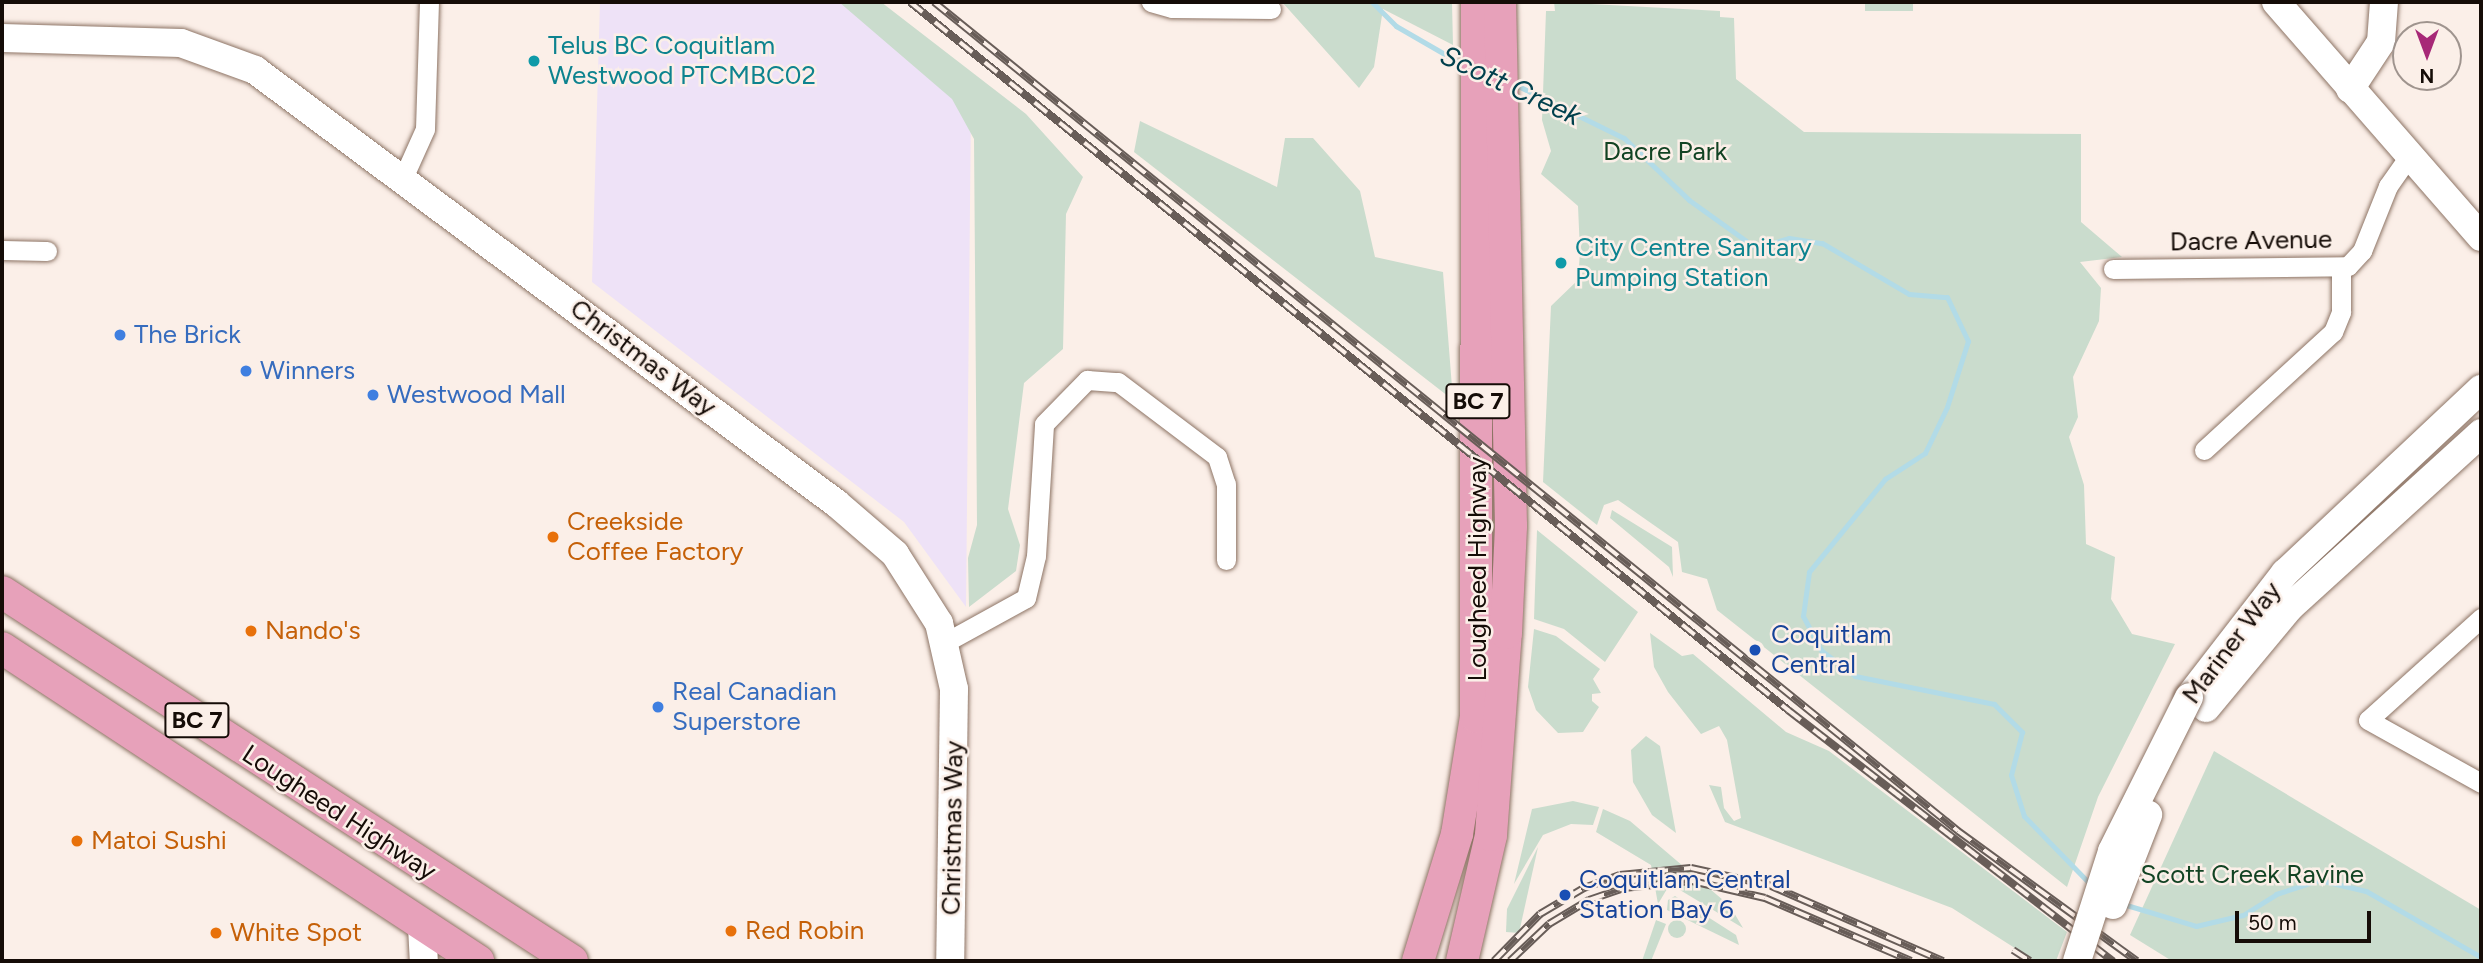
<!DOCTYPE html>
<html>
<head>
<meta charset="utf-8">
<style>
  body { margin:0 }
  #map { position:relative; width:2483px; height:963px; overflow:hidden; background:#fbefe8; font-family:Figtree,sans-serif }
  div>[style] { position:absolute }
  .industrial>* { inset:0; background:#eee2f7 }
  .green>* { inset:0; background:#cadccd }
  .round { border-radius:50% }
  .stream>* { height:5px; margin:-2.5px; padding:0 2.5px; transform-origin:2.5px; border-radius:2.5px; background:#b2dbe7 }
  .roads { filter:drop-shadow(0 0 2px #8d7465) drop-shadow(0 0 2px #8d7465) }
  .street>* { height:19px; margin:-9.5px; padding:0 9.5px; transform-origin:9.5px; border-radius:9.5px; background:#fff }
  .secondary>* { height:28px; margin:-14px; padding:0 14px; transform-origin:14px; border-radius:14px; background:#fff }
  .primary>* { height:32px; margin:-16px; padding:0 16px; transform-origin:16px; border-radius:16px; background:#e7a1ba }
  .rail>* { height:8px; margin-top:-4px; transform-origin:0; background:repeating-linear-gradient(90deg,#fbefe8 0 16px,#685d58 0 32px); box-sizing:border-box; border-block:2px solid #685d58 }
  .bridges { filter:drop-shadow(0 0 2px #8d7465) drop-shadow(0 0 2px #8d7465) }
  .secondary-bridge>* { height:28px; margin:-14px; padding:0 14px; transform-origin:14px; border-radius:14px; background:#fff }
  .dots>* { width:19px; height:19px; translate:-50% -50%; box-sizing:border-box; border:4px solid #fbefe8; border-radius:50% }
  span { translate:-50% -50%; white-space:nowrap; text-align:center; line-height:1.15; -webkit-text-stroke:5px #fbefe8; paint-order:stroke }
  .shield-label span { padding:2px 5px; background:#fbefe8; border:2px solid; border-radius:5px; -webkit-text-stroke-width:0 }
  .shield-label { font-size:24px; color:#150c07; font-weight:700 }
  .culture-label { font-size:26px; color:#0d838f }
  .left { translate:0 -50%; text-align:left }
  .park-label { font-size:26px; color:#124323 }
  .street-label { font-size:26px; color:#150c07 }
  .shop-label { font-size:26px; color:#366cbe }
  .food-label { font-size:26px; color:#c56008 }
  .transit-label { font-size:26px; color:#164399 }
  .water-label { font-size:28px; color:#01404d; font-style:italic }
  .frame { position:absolute; inset:0; border:4px solid #150c07; pointer-events:none }
  .north { position:absolute; left:2392px; top:21px; width:70px; height:70px; box-sizing:border-box; background:#fbefe8; border:2px solid #9f948e; border-radius:50%; rotate:180deg; font-size:19px; font-weight:700; line-height:28px; text-align:center; color:#150c07 }
  .north::after { content:''; display:block; margin:auto; width:24px; height:32px; background:#a72877; clip-path:polygon(50% 0,100% 100%,50% 72%,0 100%) }
  .scale { position:absolute; left:2235px; top:911px; width:136px; height:32px; box-sizing:border-box; border:4px solid #150c07; border-top:0; padding-left:9px; font-size:21px; line-height:24px; white-space:nowrap; color:#150c07; -webkit-text-stroke:5px #fbefe8; paint-order:stroke }
</style>
</head>
<body>
<div id="map">
  <div class="industrial">
    <i style="clip-path:polygon(600px 2px,841px 2px,971px 106px,966px 607px,904px 522px,592px 282px)"></i>
  </div>
  <div class="green">
    <i style="clip-path:polygon(839px 2px,881px 2px,1026px 114px,1083px 177px,1066px 214px,1063px 349px,1024px 383px,1008px 509px,1020px 545px,1016px 571px,969px 607px,968px 558px,977px 525px,974px 139px,952px 99px)"></i>
    <i style="clip-path:polygon(1282px 2px,1452px 2px,1453px 45px,1383px 9px,1374px 67px,1359px 88px)"></i>
    <i style="clip-path:polygon(1554px 2px,1720px 11px,1720px 17px,1734px 18px,1736px 79px,1804px 132px,2081px 134px,2081px 222px,2122px 257px,2080px 262px,2101px 288px,2099px 321px,2073px 377px,2078px 417px,2069px 437px,2084px 485px,2086px 544px,2115px 557px,2111px 599px,2132px 634px,2175px 644px,2098px 797px,2067px 887px,1717px 610px,1707px 579px,1682px 572px,1678px 542px,1618px 500px,1604px 505px,1597px 525px,1543px 482px,1551px 306px,1578px 280px,1580px 252px,1578px 206px,1541px 174px,1551px 151px,1542px 120px,1546px 11px,1555px 11px)"></i>
    <i style="clip-path:polygon(1865px 2px,1913px 2px,1913px 11px,1865px 11px)"></i>
    <i style="clip-path:polygon(1140px 121px,1277px 187px,1285px 138px,1313px 138px,1360px 191px,1375px 257px,1443px 272px,1453px 400px,1134px 152px)"></i>
    <i style="clip-path:polygon(1612px 510px,1672px 547px,1673px 577px,1669px 567px,1610px 518px)"></i>
    <i style="clip-path:polygon(1537px 530px,1638px 612px,1605px 662px,1564px 629px,1534px 619px)"></i>
    <i style="clip-path:polygon(1534px 629px,1556px 636px,1600px 669px,1593px 679px,1601px 693px,1592px 694px,1592px 701px,1599px 707px,1583px 732px,1558px 733px,1536px 710px,1528px 687px)"></i>
    <i style="clip-path:polygon(1650px 633px,1682px 656px,1693px 654px,1786px 732px,1829px 751px,2067px 932px,2056px 961px,2035px 961px,1952px 908px,1725px 822px,1709px 785px,1721px 787px,1724px 808px,1734px 821px,1741px 818px,1727px 740px,1719px 726px,1701px 734px,1668px 692px,1654px 667px)"></i>
    <i style="clip-path:polygon(1646px 736px,1660px 746px,1676px 833px,1652px 815px,1633px 782px,1631px 750px)"></i>
    <i style="clip-path:polygon(2214px 751px,2481px 910px,2481px 961px,2172px 961px,2130px 935px)"></i>
    <i style="clip-path:polygon(1573px 801px,1599px 807px,1593px 825px,1571px 824px,1543px 835px,1514px 884px,1532px 809px)"></i>
    <i style="clip-path:polygon(1603px 809px,1630px 821px,1730px 906px,1743px 928px,1670px 884px,1658px 904px,1651px 865px,1596px 832px)"></i>
    <i style="clip-path:polygon(1538px 847px,1519px 933px,1506px 932px,1507px 909px)"></i>
    <i style="clip-path:polygon(1675px 896px,1736px 935px,1739px 945px,1667px 910px,1668px 900px)"></i>
    <i style="clip-path:polygon(1656px 920px,1666px 924px,1651px 961px,1642px 961px)"></i>
    <i class="round" style="left:1668px;top:920px;width:18px;height:18px"></i>
  </div>
  <div class="stream">
    <i style="left:1372px;top:2px;width:34px;rotate:45deg"></i>
    <i style="left:1396px;top:26px;width:82px;rotate:30deg"></i>
    <i style="left:1512px;top:83px;width:125px;rotate:26.2deg"></i>
    <i style="left:1624px;top:138px;width:90px;rotate:43.6deg"></i>
    <i style="left:1689px;top:200px;width:82px;rotate:35.6deg"></i>
    <i style="left:1756px;top:248px;width:34px;rotate:-17deg"></i>
    <i style="left:1789px;top:238px;width:33px;rotate:9deg"></i>
    <i style="left:1822px;top:243px;width:101px;rotate:30.4deg"></i>
    <i style="left:1909px;top:294px;width:38px;rotate:5deg"></i>
    <i style="left:1947px;top:297px;width:49px;rotate:64.5deg"></i>
    <i style="left:1968px;top:341px;width:69px;rotate:107.7deg"></i>
    <i style="left:1947px;top:407px;width:51px;rotate:115.6deg"></i>
    <i style="left:1925px;top:453px;width:48px;rotate:147deg"></i>
    <i style="left:1885px;top:479px;width:120px;rotate:129.3deg"></i>
    <i style="left:1809px;top:572px;width:44px;rotate:97.8deg"></i>
    <i style="left:1803px;top:616px;width:40px;rotate:62deg"></i>
    <i style="left:1822px;top:651px;width:41px;rotate:37.1deg"></i>
    <i style="left:1855px;top:676px;width:142px;rotate:11.4deg"></i>
    <i style="left:1994px;top:704px;width:40px;rotate:45deg"></i>
    <i style="left:2022px;top:732px;width:44px;rotate:104.3deg"></i>
    <i style="left:2011px;top:775px;width:43px;rotate:72.4deg"></i>
    <i style="left:2024px;top:816px;width:99px;rotate:45.8deg"></i>
    <i style="left:2123px;top:904px;width:76px;rotate:16.8deg"></i>
    <i style="left:2196px;top:926px;width:48px;rotate:-13.2deg"></i>
    <i style="left:2243px;top:915px;width:39px;rotate:-32deg"></i>
    <i style="left:2276px;top:894px;width:45px;rotate:-18deg"></i>
    <i style="left:2319px;top:880px;width:48px;rotate:13.2deg"></i>
    <i style="left:2366px;top:891px;width:133px;rotate:29.9deg"></i>
  </div>
  <div class="roads">
    <div class="street">
      <i style="left:1151px;top:2px;width:22px;rotate:16deg"></i>
      <i style="left:1172px;top:8px;width:99px;rotate:0.6deg"></i>
      <i style="left:403px;top:178px;width:54px;rotate:-65.8deg"></i>
      <i style="left:425px;top:129px;width:127px;rotate:-88.2deg"></i>
      <i style="left:2px;top:250px;width:45px;rotate:1.3deg"></i>
      <i style="left:2113px;top:269px;width:235px;rotate:-0.7deg"></i>
      <i style="left:2348px;top:266px;width:21px;rotate:-47deg"></i>
      <i style="left:2362px;top:251px;width:70px;rotate:-68.2deg"></i>
      <i style="left:2388px;top:186px;width:35px;rotate:-55deg"></i>
      <i style="left:2204px;top:450px;width:175px;rotate:-42.5deg"></i>
      <i style="left:2333px;top:332px;width:22px;rotate:-68deg"></i>
      <i style="left:2341px;top:312px;width:44px;rotate:-90deg"></i>
      <i style="left:2481px;top:618px;width:152px;rotate:137.9deg"></i>
      <i style="left:2368px;top:720px;width:129px;rotate:29.1deg"></i>
      <i style="left:946px;top:642px;width:91px;rotate:-28.8deg"></i>
      <i style="left:1026px;top:598px;width:43px;rotate:-76.6deg"></i>
      <i style="left:1036px;top:556px;width:132px;rotate:-86.5deg"></i>
      <i style="left:1044px;top:424px;width:62px;rotate:-45.7deg"></i>
      <i style="left:1087px;top:380px;width:31px;rotate:4deg"></i>
      <i style="left:1118px;top:382px;width:124px;rotate:37.1deg"></i>
      <i style="left:1217px;top:457px;width:28px;rotate:72deg"></i>
      <i style="left:1226px;top:484px;width:76px;rotate:90deg"></i>
    </div>
    <div class="secondary">
      <i style="left:2276px;top:2px;width:312px;rotate:48.9deg"></i>
      <i style="left:2px;top:38px;width:179px;rotate:1.6deg"></i>
      <i style="left:181px;top:43px;width:79px;rotate:20deg"></i>
      <i style="left:255px;top:70px;width:725px;rotate:36.7deg"></i>
      <i style="left:836px;top:503px;width:78px;rotate:40.8deg"></i>
      <i style="left:895px;top:554px;width:82px;rotate:57.5deg"></i>
      <i style="left:939px;top:623px;width:68px;rotate:77.2deg"></i>
      <i style="left:954px;top:689px;width:272px;rotate:90.8deg"></i>
      <i style="left:2350px;top:89px;width:56px;rotate:-56.6deg"></i>
      <i style="left:2381px;top:42px;width:40px;rotate:-85.7deg"></i>
      <i style="left:2189px;top:697px;width:157px;rotate:-52.3deg"></i>
      <i style="left:2285px;top:573px;width:269px;rotate:-43.2deg"></i>
      <i style="left:2206px;top:708px;width:130px;rotate:-50.3deg"></i>
      <i style="left:2289px;top:608px;width:260px;rotate:-42.3deg"></i>
      <i style="left:422px;top:926px;width:35px;rotate:87deg"></i>
    </div>
    <div class="primary">
      <i style="left:2px;top:592px;width:679px;rotate:32.92deg"></i>
      <i style="left:2px;top:648px;width:570px;rotate:33.33deg"></i>
      <i style="left:1418px;top:961px;width:133px;rotate:-72.9deg"></i>
      <i style="left:1457px;top:834px;width:119px;rotate:-80.8deg"></i>
      <i style="left:1476px;top:717px;width:715px;rotate:-89.92deg"></i>
      <i style="left:1462px;top:961px;width:129px;rotate:-77deg"></i>
      <i style="left:1491px;top:835px;width:203px;rotate:-85.8deg"></i>
      <i style="left:1506px;top:633px;width:107px;rotate:-87.3deg"></i>
      <i style="left:1511px;top:526px;width:524px;rotate:-91.2deg"></i>
    </div>
  </div>
  <div class="rail">
    <i style="left:910px;top:2px;width:1128px;rotate:38.88deg"></i>
    <i style="left:1788px;top:710px;width:411px;rotate:37.7deg"></i>
    <i style="left:934px;top:2px;width:1318px;rotate:38.99deg"></i>
    <i style="left:1958px;top:831px;width:221px;rotate:36deg"></i>
    <i style="left:2013px;top:950px;width:20px;rotate:33deg"></i>
    <i style="left:1494px;top:961px;width:66px;rotate:-45.6deg"></i>
    <i style="left:1540px;top:914px;width:51px;rotate:-30.6deg"></i>
    <i style="left:1584px;top:888px;width:38px;rotate:-20deg"></i>
    <i style="left:1620px;top:875px;width:71px;rotate:-5.6deg"></i>
    <i style="left:1691px;top:868px;width:80px;rotate:12.3deg"></i>
    <i style="left:1769px;top:885px;width:190px;rotate:23.6deg"></i>
    <i style="left:1510px;top:961px;width:54px;rotate:-43.5deg"></i>
    <i style="left:1549px;top:924px;width:47px;rotate:-31deg"></i>
    <i style="left:1589px;top:900px;width:37px;rotate:-19deg"></i>
    <i style="left:1624px;top:888px;width:68px;rotate:-5.9deg"></i>
    <i style="left:1692px;top:881px;width:75px;rotate:13.1deg"></i>
    <i style="left:1765px;top:898px;width:159px;rotate:23.3deg"></i>
  </div>
  <div class="bridges">
    <div class="secondary-bridge">
      <i style="left:2113px;top:905px;width:97px;rotate:-68.7deg"></i>
      <i style="left:2077px;top:961px;width:115px;rotate:-72.3deg"></i>
      <i style="left:2112px;top:851px;width:172px;rotate:-63.4deg"></i>
    </div>
  </div>
  <div class="dots">
    <i style="left:534px;top:61px;background:#0f9aa8"></i>
    <i style="left:1561px;top:263px;background:#0f9aa8"></i>
    <i style="left:120px;top:335px;background:#3f7fe0"></i>
    <i style="left:246px;top:371px;background:#3f7fe0"></i>
    <i style="left:373px;top:395px;background:#3f7fe0"></i>
    <i style="left:553px;top:537px;background:#e8710a"></i>
    <i style="left:251px;top:631px;background:#e8710a"></i>
    <i style="left:1755px;top:650px;background:#1a4fb4"></i>
    <i style="left:658px;top:707px;background:#3f7fe0"></i>
    <i style="left:77px;top:841px;background:#e8710a"></i>
    <i style="left:1565px;top:895px;background:#1a4fb4"></i>
    <i style="left:731px;top:931px;background:#e8710a"></i>
    <i style="left:216px;top:933px;background:#e8710a"></i>
  </div>
  <div class="shield-label">
    <span style="left:1478px;top:401px">BC 7</span>
    <span style="left:197px;top:720px">BC 7</span>
  </div>
  <div class="culture-label">
    <span class="left" style="left:548px;top:61px">Telus BC Coquitlam<br>Westwood PTCMBC02</span>
    <span class="left" style="left:1575px;top:263px">City Centre Sanitary<br>Pumping Station</span>
  </div>
  <div class="park-label">
    <span style="left:1665px;top:152px">Dacre Park</span>
    <span style="left:2252px;top:875px">Scott Creek Ravine</span>
  </div>
  <div class="street-label">
    <span style="left:2251px;top:241px;rotate:-1deg">Dacre Avenue</span>
    <span style="left:643px;top:358px;rotate:37deg">Christmas Way</span>
    <span style="left:1478px;top:569px;rotate:-90deg">Lougheed Highway</span>
    <span style="left:2232px;top:643px;rotate:-53deg">Mariner Way</span>
    <span style="left:339px;top:813px;rotate:33deg">Lougheed Highway</span>
    <span style="left:953px;top:828px;rotate:-89deg">Christmas Way</span>
  </div>
  <div class="shop-label">
    <span class="left" style="left:134px;top:335px">The Brick</span>
    <span class="left" style="left:260px;top:371px">Winners</span>
    <span class="left" style="left:387px;top:395px">Westwood Mall</span>
    <span class="left" style="left:672px;top:707px">Real Canadian<br>Superstore</span>
  </div>
  <div class="food-label">
    <span class="left" style="left:567px;top:537px">Creekside<br>Coffee Factory</span>
    <span class="left" style="left:265px;top:631px">Nando's</span>
    <span class="left" style="left:91px;top:841px">Matoi Sushi</span>
    <span class="left" style="left:745px;top:931px">Red Robin</span>
    <span class="left" style="left:230px;top:933px">White Spot</span>
  </div>
  <div class="transit-label">
    <span class="left" style="left:1771px;top:650px">Coquitlam<br>Central</span>
    <span class="left" style="left:1579px;top:895px">Coquitlam Central<br>Station Bay 6</span>
  </div>
  <div class="water-label">
    <span style="left:1511px;top:85px;rotate:25deg">Scott Creek</span>
  </div>
  <div class="frame"></div>
  <div class="north">N</div>
  <div class="scale">50 m</div>
</div>
</body>
</html>
